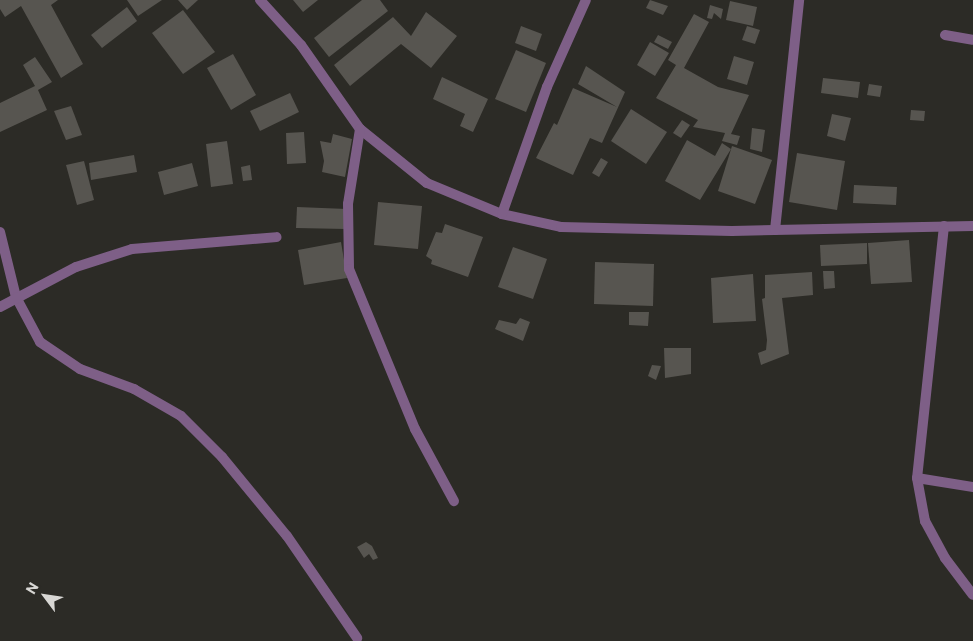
<!DOCTYPE html>
<html>
<head>
<meta charset="utf-8">
<style>
  body { margin:0 }
  #map { position:relative; width:973px; height:641px; overflow:hidden; background:#2c2b26; font-family:Commissioner,sans-serif }
  div>[style] { position:absolute }
  .building>* { inset:0; background:#575550 }
  .street>* { height:10px; margin:-5px; padding:0 5px; transform-origin:5px; border-radius:5px; background:#7e5f87 }
  span { translate:-50% -50%; white-space:nowrap; text-align:center; line-height:1.15; -webkit-text-stroke:4.5px #2c2b26; paint-order:stroke }
  .north { position:absolute; left:20px; top:571px; width:50px; height:50px; -webkit-text-stroke:4px #2c2b26; paint-order:stroke; rotate:301deg; font-size:14px; font-weight:700; line-height:20px; text-align:center; color:#d8d7d4 }
  .north::after { content:''; display:block; margin:auto; width:18px; height:22px; background:#d8d7d4; clip-path:polygon(50% 0,100% 100%,50% 72%,0 100%) }
</style>
</head>
<body>
<div id="map">
  <div class="building">
    <i style="clip-path:polygon(0 0,58px 0,51px 5px,83px 64px,61px 78px,21px 6px,5px 17px,0 9px)"></i>
    <i style="clip-path:polygon(127px 0,162px 0,138px 16px)"></i>
    <i style="clip-path:polygon(178px 0,198px 0,187px 10px)"></i>
    <i style="clip-path:polygon(293px 0,318px 0,303px 12px)"></i>
    <i style="clip-path:polygon(362px 0,380px 0,388px 11px,329px 57px,314px 38px)"></i>
    <i style="clip-path:polygon(650px 0,668px 6px,663px 15px,646px 8px)"></i>
    <i style="clip-path:polygon(730px 1px,757px 7px,753px 26px,726px 20px)"></i>
    <i style="clip-path:polygon(710px 5px,723px 9px,721px 19px,714px 13px,712px 19px,707px 18px)"></i>
    <i style="clip-path:polygon(127px 7px,137px 21px,102px 48px,91px 35px)"></i>
    <i style="clip-path:polygon(183px 10px,215px 52px,183px 74px,152px 33px)"></i>
    <i style="clip-path:polygon(426px 12px,457px 36px,431px 68px,401px 44px,350px 86px,334px 65px,393px 17px,411px 36px)"></i>
    <i style="clip-path:polygon(694px 14px,709px 22px,684px 68px,718px 87px,749px 95px,731px 134px,740px 136px,737px 145px,722px 141px,725px 133px,693px 127px,698px 120px,656px 98px,676px 65px,668px 60px)"></i>
    <i style="clip-path:polygon(521px 26px,542px 34px,536px 51px,515px 43px)"></i>
    <i style="clip-path:polygon(747px 26px,760px 30px,755px 44px,742px 40px)"></i>
    <i style="clip-path:polygon(658px 35px,672px 42px,668px 49px,654px 42px)"></i>
    <i style="clip-path:polygon(650px 42px,669px 53px,655px 76px,637px 65px)"></i>
    <i style="clip-path:polygon(516px 50px,546px 63px,526px 112px,495px 99px)"></i>
    <i style="clip-path:polygon(233px 54px,256px 95px,231px 110px,207px 68px)"></i>
    <i style="clip-path:polygon(734px 56px,754px 62px,747px 85px,727px 79px)"></i>
    <i style="clip-path:polygon(35px 57px,52px 82px,38px 90px,47px 110px,0 132px,0 103px,35px 86px,23px 65px)"></i>
    <i style="clip-path:polygon(586px 66px,625px 92px,602px 143px,590px 138px,573px 175px,536px 158px,554px 123px,557px 125px,573px 88px,617px 107px,578px 84px)"></i>
    <i style="clip-path:polygon(442px 77px,488px 99px,473px 132px,460px 126px,465px 114px,433px 99px)"></i>
    <i style="clip-path:polygon(823px 78px,860px 82px,858px 98px,821px 93px)"></i>
    <i style="clip-path:polygon(869px 84px,882px 86px,880px 97px,867px 95px)"></i>
    <i style="clip-path:polygon(290px 93px,299px 112px,260px 131px,250px 111px)"></i>
    <i style="clip-path:polygon(71px 106px,82px 135px,66px 140px,54px 111px)"></i>
    <i style="clip-path:polygon(631px 109px,667px 132px,646px 164px,611px 141px)"></i>
    <i style="clip-path:polygon(911px 110px,925px 111px,924px 121px,910px 120px)"></i>
    <i style="clip-path:polygon(832px 114px,851px 118px,845px 141px,827px 136px)"></i>
    <i style="clip-path:polygon(682px 120px,690px 125px,681px 138px,673px 133px)"></i>
    <i style="clip-path:polygon(752px 128px,765px 130px,762px 152px,750px 149px)"></i>
    <i style="clip-path:polygon(304px 132px,306px 163px,287px 164px,286px 133px)"></i>
    <i style="clip-path:polygon(333px 134px,352px 139px,345px 177px,322px 172px,324px 161px,320px 141px,331px 143px)"></i>
    <i style="clip-path:polygon(687px 140px,715px 156px,722px 143px,731px 149px,700px 200px,665px 181px)"></i>
    <i style="clip-path:polygon(227px 141px,233px 184px,211px 187px,206px 144px)"></i>
    <i style="clip-path:polygon(732px 146px,772px 160px,755px 204px,718px 191px)"></i>
    <i style="clip-path:polygon(797px 153px,845px 161px,837px 210px,789px 202px)"></i>
    <i style="clip-path:polygon(134px 155px,137px 172px,91px 180px,89px 163px)"></i>
    <i style="clip-path:polygon(601px 158px,608px 162px,599px 177px,592px 173px)"></i>
    <i style="clip-path:polygon(84px 161px,94px 200px,77px 205px,66px 165px)"></i>
    <i style="clip-path:polygon(192px 163px,198px 186px,164px 195px,158px 172px)"></i>
    <i style="clip-path:polygon(250px 165px,252px 180px,243px 181px,241px 167px)"></i>
    <i style="clip-path:polygon(854px 185px,897px 187px,896px 205px,853px 203px)"></i>
    <i style="clip-path:polygon(378px 202px,422px 206px,418px 249px,374px 245px)"></i>
    <i style="clip-path:polygon(297px 207px,347px 209px,346px 229px,296px 228px)"></i>
    <i style="clip-path:polygon(445px 224px,483px 237px,468px 277px,431px 264px,432px 260px,426px 256px,436px 232px,442px 233px)"></i>
    <i style="clip-path:polygon(909px 240px,912px 282px,871px 284px,868px 243px)"></i>
    <i style="clip-path:polygon(341px 242px,347px 278px,304px 285px,298px 250px)"></i>
    <i style="clip-path:polygon(867px 243px,867px 264px,821px 266px,820px 245px)"></i>
    <i style="clip-path:polygon(513px 247px,547px 259px,533px 299px,498px 287px)"></i>
    <i style="clip-path:polygon(595px 262px,654px 264px,653px 306px,594px 304px)"></i>
    <i style="clip-path:polygon(823px 271px,834px 271px,835px 288px,824px 289px)"></i>
    <i style="clip-path:polygon(812px 272px,813px 295px,782px 298px,789px 354px,761px 365px,758px 353px,766px 350px,767px 340px,762px 299px,765px 298px,765px 275px)"></i>
    <i style="clip-path:polygon(753px 274px,756px 321px,713px 323px,711px 278px)"></i>
    <i style="clip-path:polygon(629px 312px,649px 312px,648px 326px,629px 325px)"></i>
    <i style="clip-path:polygon(520px 318px,530px 322px,523px 341px,495px 329px,499px 320px,516px 324px)"></i>
    <i style="clip-path:polygon(664px 348px,691px 348px,691px 374px,665px 378px)"></i>
    <i style="clip-path:polygon(652px 365px,661px 366px,656px 380px,648px 376px)"></i>
    <i style="clip-path:polygon(366px 542px,372px 546px,378px 558px,373px 560px,369px 554px,364px 558px,357px 547px)"></i>
  </div>
  <div class="street">
    <i style="left:260px;top:0;width:61px;rotate:47.7deg"></i>
    <i style="left:301px;top:45px;width:103px;rotate:54.9deg"></i>
    <i style="left:360px;top:129px;width:86px;rotate:38.9deg"></i>
    <i style="left:427px;top:183px;width:81px;rotate:22.5deg"></i>
    <i style="left:502px;top:214px;width:60px;rotate:12.4deg"></i>
    <i style="left:561px;top:227px;width:171px;rotate:1.3deg"></i>
    <i style="left:732px;top:231px;width:241px;rotate:-1.2deg"></i>
    <i style="left:945px;top:35px;width:28px;rotate:10deg"></i>
    <i style="left:360px;top:129px;width:76px;rotate:99.1deg"></i>
    <i style="left:348px;top:204px;width:65px;rotate:89.1deg"></i>
    <i style="left:349px;top:269px;width:173px;rotate:67.6deg"></i>
    <i style="left:415px;top:429px;width:82px;rotate:61.6deg"></i>
    <i style="left:502px;top:214px;width:135px;rotate:-70.5deg"></i>
    <i style="left:547px;top:87px;width:95px;rotate:-65.9deg"></i>
    <i style="left:944px;top:226px;width:253px;rotate:96.1deg"></i>
    <i style="left:917px;top:478px;width:44px;rotate:79.5deg"></i>
    <i style="left:925px;top:521px;width:42px;rotate:61.6deg"></i>
    <i style="left:945px;top:558px;width:46px;rotate:52.9deg"></i>
    <i style="left:775px;top:230px;width:231px;rotate:-84deg"></i>
    <i style="left:0;top:232px;width:67px;rotate:76.2deg"></i>
    <i style="left:16px;top:297px;width:51px;rotate:61.9deg"></i>
    <i style="left:40px;top:342px;width:48px;rotate:34deg"></i>
    <i style="left:80px;top:369px;width:58px;rotate:20.3deg"></i>
    <i style="left:134px;top:389px;width:54px;rotate:29.9deg"></i>
    <i style="left:181px;top:416px;width:58px;rotate:45deg"></i>
    <i style="left:222px;top:457px;width:102px;rotate:50.6deg"></i>
    <i style="left:287px;top:536px;width:124px;rotate:55.5deg"></i>
    <i style="left:0;top:307px;width:86px;rotate:-27.8deg"></i>
    <i style="left:76px;top:267px;width:59px;rotate:-17.8deg"></i>
    <i style="left:132px;top:249px;width:145px;rotate:-4.7deg"></i>
    <i style="left:917px;top:478px;width:57px;rotate:9.1deg"></i>
  </div>
  <div class="north">N</div>
</div>
</body>
</html>
